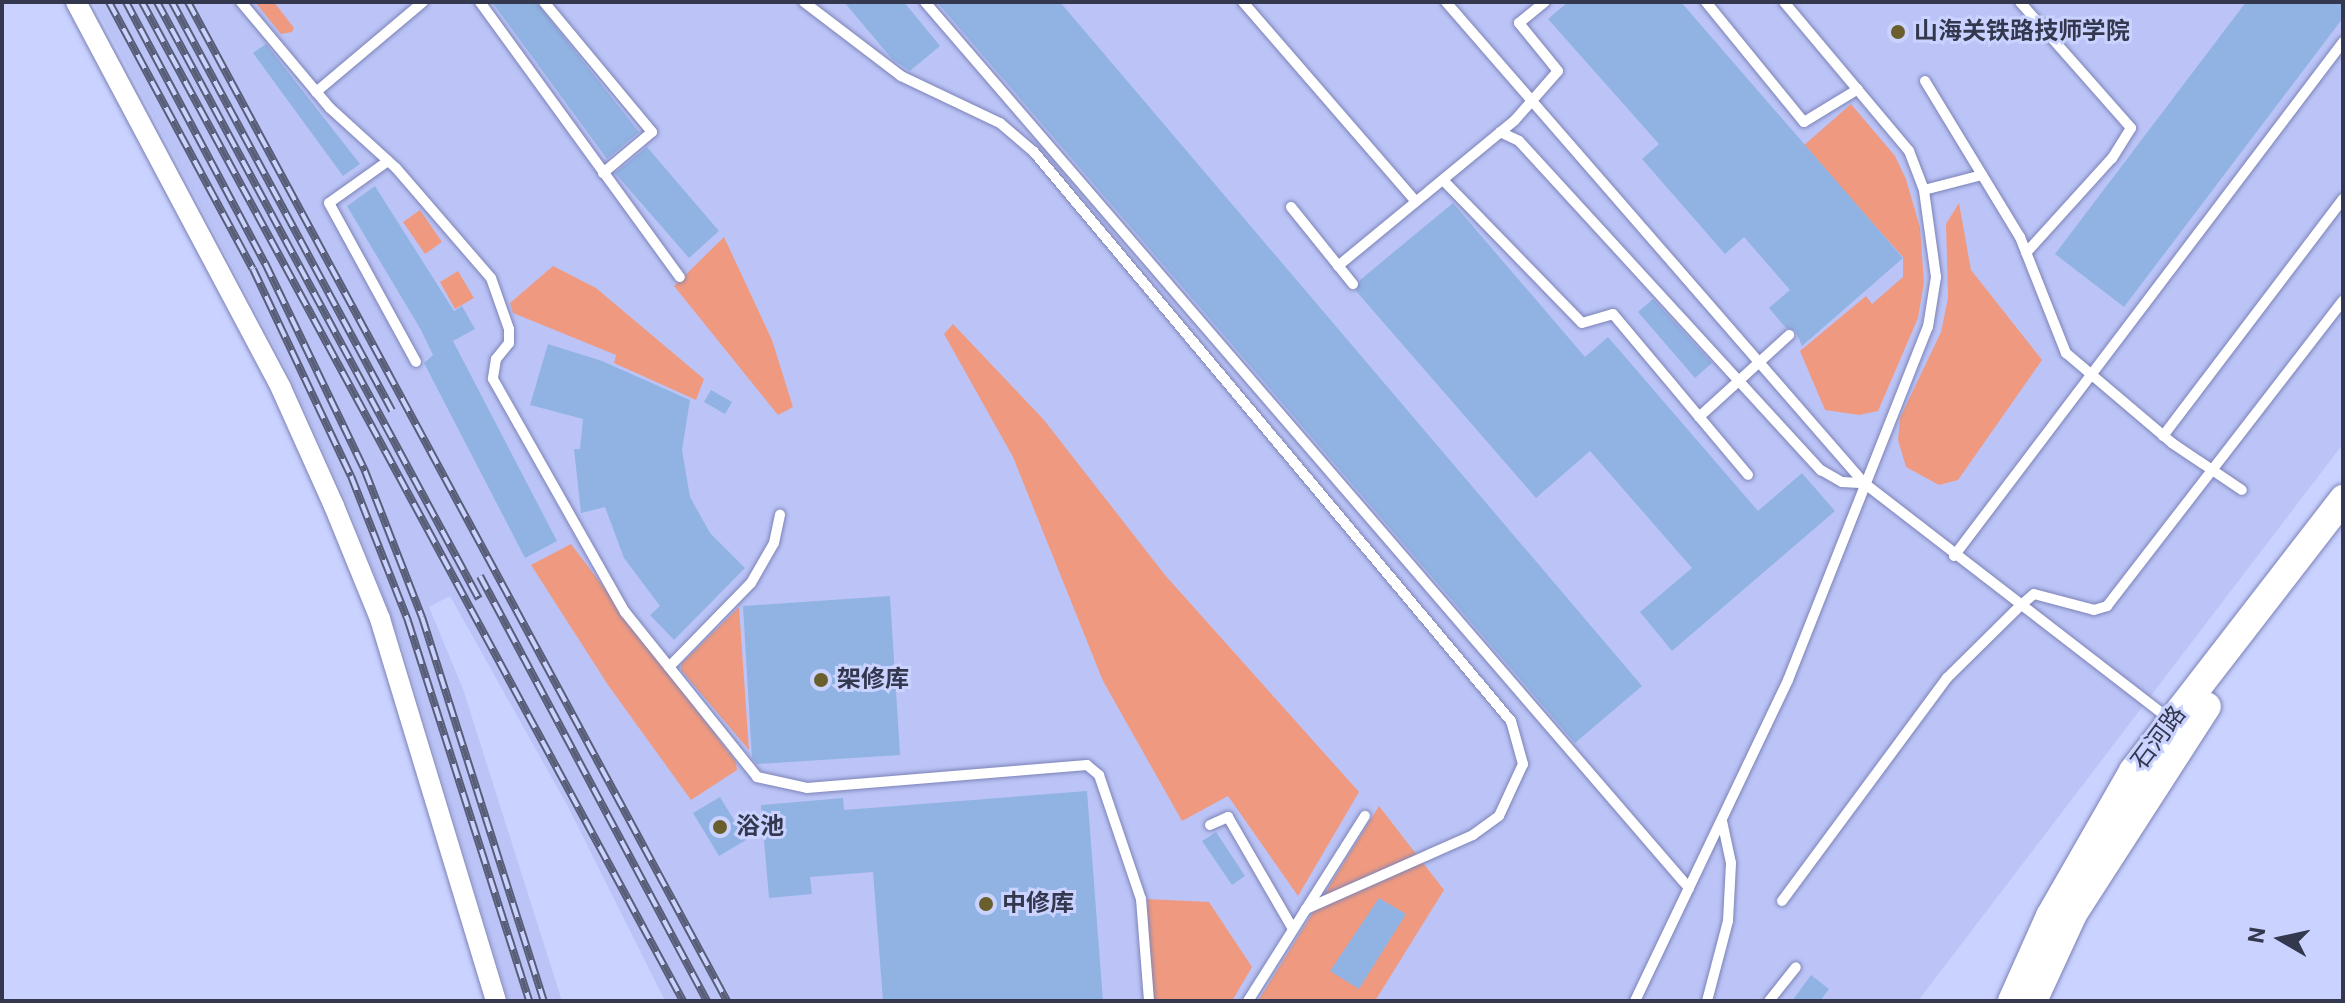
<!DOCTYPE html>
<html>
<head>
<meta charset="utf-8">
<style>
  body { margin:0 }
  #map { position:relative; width:2345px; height:1003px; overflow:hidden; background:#cad2ff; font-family:Roboto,"Noto Sans SC",sans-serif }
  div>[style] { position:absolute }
  .built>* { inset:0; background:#bcc4f7 }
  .green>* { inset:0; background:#ef9a80 }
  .building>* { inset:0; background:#91b3e3 }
  .roads { filter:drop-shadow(0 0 2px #7c83b7) drop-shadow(0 0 2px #7c83b7) }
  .lane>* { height:10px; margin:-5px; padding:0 5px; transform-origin:5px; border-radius:5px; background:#fff }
  .street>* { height:20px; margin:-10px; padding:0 10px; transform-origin:10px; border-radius:10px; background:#fff }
  .secondary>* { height:28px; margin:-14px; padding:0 14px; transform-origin:14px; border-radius:14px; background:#fff }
  .rail>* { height:8px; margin-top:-4px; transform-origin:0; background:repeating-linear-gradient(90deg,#cad2ff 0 15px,#585d78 0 30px); box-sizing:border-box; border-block:2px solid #585d78 }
  .dots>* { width:22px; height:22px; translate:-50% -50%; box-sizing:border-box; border:4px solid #cad2ff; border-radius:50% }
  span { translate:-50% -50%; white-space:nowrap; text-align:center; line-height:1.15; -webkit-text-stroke:6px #cad2ff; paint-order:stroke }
  .poi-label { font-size:24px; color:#34384e; font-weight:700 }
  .left { translate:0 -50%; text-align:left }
  .street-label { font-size:24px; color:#34384e }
  .frame { position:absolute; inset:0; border:4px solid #34384e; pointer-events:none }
  .north { position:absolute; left:2241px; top:899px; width:80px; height:80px; -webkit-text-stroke:6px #cad2ff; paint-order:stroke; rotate:279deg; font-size:22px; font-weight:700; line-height:32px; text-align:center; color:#34384e }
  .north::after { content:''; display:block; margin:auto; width:28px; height:36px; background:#34384e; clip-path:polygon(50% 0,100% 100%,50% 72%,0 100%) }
</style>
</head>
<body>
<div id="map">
  <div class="built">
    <i style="clip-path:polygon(93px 2px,2343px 2px,2343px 444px,1918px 1001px,665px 1001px,567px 805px,450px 596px,429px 607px,463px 689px,562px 1001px,509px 1001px,400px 639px,349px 507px,287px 370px)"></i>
  </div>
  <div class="green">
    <i style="clip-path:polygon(255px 2px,274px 2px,294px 28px,292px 32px,281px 34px)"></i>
    <i style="clip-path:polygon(1851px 104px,1895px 156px,1906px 179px,1920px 228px,1924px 282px,1918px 318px,1878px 411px,1859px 415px,1825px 410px,1800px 351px,1866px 296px,1872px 304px,1903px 277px,1903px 257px,1803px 146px)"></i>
    <i style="clip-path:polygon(1959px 203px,1971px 270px,2042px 360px,1958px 480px,1939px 485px,1906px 467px,1898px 440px,1900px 418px,1941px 332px,1948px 298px,1946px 224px)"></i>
    <i style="clip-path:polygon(420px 210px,442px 242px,425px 254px,403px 222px)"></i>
    <i style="clip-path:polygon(724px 237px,772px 340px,793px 407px,778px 415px,674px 286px)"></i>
    <i style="clip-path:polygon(553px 266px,596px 288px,704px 379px,696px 400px,614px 363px,616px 355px,513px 313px,510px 303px)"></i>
    <i style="clip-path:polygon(458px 271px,474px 298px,455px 309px,440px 282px)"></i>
    <i style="clip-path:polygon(953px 324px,1044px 420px,1165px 575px,1359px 792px,1298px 896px,1228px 796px,1182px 821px,1103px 681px,1013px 457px,944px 334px)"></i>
    <i style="clip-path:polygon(571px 544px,736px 762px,737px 770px,691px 800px,608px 685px,531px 565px)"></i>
    <i style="clip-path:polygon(739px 607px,749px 750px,681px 670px,681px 664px)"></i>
    <i style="clip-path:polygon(1379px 806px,1444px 890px,1375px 1001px,1258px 1001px)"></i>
    <i style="clip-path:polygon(1147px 899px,1209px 902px,1252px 967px,1232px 1001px,1153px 1001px)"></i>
  </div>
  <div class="building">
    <i style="clip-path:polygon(492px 2px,536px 2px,639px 132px,607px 159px)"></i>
    <i style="clip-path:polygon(844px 2px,904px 2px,940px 46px,910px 71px,892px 59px)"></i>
    <i style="clip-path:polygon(937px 2px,1060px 2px,1642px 686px,1575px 743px)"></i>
    <i style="clip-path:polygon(1568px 2px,1681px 2px,1903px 258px,1802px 346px,1795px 330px,1786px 328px,1769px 308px,1790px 290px,1744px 237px,1725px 254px,1642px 159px,1659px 144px,1548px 19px)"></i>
    <i style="clip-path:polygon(2246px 2px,2343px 2px,2343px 18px,2124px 307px,2055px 254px)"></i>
    <i style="clip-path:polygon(266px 44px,360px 164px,343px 176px,253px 53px)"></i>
    <i style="clip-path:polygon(647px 147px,719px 231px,689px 258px,615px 173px)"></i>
    <i style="clip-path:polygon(375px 186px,454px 311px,462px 306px,475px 329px,453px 341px,557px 541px,525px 558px,424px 363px,433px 355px,421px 330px,347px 206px)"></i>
    <i style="clip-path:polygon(1453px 203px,1585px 357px,1608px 337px,1758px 511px,1802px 473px,1835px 511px,1672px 651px,1640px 612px,1692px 568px,1590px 451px,1536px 498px,1356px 291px,1360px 280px)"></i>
    <i style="clip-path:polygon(1653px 299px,1712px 363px,1695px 378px,1638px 312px)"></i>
    <i style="clip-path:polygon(548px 344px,602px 361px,690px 400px,682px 450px,690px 497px,710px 533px,745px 568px,674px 640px,650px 615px,660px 606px,624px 558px,605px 507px,581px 513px,574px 449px,580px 449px,583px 419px,530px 405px)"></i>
    <i style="clip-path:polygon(711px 390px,732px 402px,725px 414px,704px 402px)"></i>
    <i style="clip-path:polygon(890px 596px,900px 755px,757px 764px,752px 758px,743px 606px)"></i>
    <i style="clip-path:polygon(1087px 791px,1103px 1001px,883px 1001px,873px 872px,810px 877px,812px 894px,769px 898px,761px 805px,843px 798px,844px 810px)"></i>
    <i style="clip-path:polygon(720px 797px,746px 840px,719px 856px,693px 813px)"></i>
    <i style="clip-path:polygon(1216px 832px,1245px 876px,1232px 885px,1202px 841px)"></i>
    <i style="clip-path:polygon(1379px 898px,1406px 914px,1359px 989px,1330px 971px)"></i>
    <i style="clip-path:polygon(1811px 975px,1829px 989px,1820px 1001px,1792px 1001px)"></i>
  </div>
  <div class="roads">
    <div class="lane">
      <i style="left:241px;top:2px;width:138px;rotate:50deg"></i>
      <i style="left:330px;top:108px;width:89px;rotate:42.3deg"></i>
      <i style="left:396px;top:168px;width:145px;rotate:49.2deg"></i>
      <i style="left:491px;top:278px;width:54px;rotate:70.6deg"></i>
      <i style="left:509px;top:329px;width:14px;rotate:90deg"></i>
      <i style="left:509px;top:343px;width:21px;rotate:129deg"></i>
      <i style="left:496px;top:359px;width:20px;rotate:99deg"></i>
      <i style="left:493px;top:379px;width:268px;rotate:60.5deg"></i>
      <i style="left:625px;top:612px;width:211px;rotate:51.3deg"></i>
      <i style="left:757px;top:777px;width:51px;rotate:12.4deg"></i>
      <i style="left:807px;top:788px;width:281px;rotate:-4.7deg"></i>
      <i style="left:1087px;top:765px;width:16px;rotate:40deg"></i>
      <i style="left:1099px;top:775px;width:131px;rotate:71.3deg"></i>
      <i style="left:1141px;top:899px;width:102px;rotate:85.5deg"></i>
      <i style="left:480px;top:2px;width:340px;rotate:54deg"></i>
      <i style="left:544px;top:2px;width:169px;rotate:50.3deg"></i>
      <i style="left:652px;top:132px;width:64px;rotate:140.1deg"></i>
      <i style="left:804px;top:2px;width:122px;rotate:37.3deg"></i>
      <i style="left:901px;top:76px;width:110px;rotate:25.4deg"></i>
      <i style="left:1000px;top:123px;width:45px;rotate:40.5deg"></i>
      <i style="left:1034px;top:152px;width:742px;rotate:50.03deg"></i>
      <i style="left:1511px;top:721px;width:45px;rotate:74.4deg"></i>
      <i style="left:1523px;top:764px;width:57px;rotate:114.8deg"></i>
      <i style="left:1499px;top:816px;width:32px;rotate:144deg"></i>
      <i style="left:1473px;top:835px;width:183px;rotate:156.1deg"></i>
      <i style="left:925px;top:2px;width:1170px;rotate:49.23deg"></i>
      <i style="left:1243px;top:2px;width:264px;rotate:49.1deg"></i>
      <i style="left:1446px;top:2px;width:637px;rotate:49.01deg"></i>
      <i style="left:1864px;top:483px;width:386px;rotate:37.7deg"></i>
      <i style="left:1706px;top:2px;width:155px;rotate:50.8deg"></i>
      <i style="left:1804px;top:122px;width:63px;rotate:-31.4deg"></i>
      <i style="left:2020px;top:2px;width:168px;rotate:48.6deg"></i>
      <i style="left:2131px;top:128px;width:36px;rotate:122deg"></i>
      <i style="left:2112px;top:158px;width:128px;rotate:132.2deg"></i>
      <i style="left:1925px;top:81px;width:183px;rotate:58.7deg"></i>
      <i style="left:2020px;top:237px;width:125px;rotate:68.4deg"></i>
      <i style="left:2066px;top:353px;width:139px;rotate:40.3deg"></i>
      <i style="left:2172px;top:443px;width:84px;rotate:33.9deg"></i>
      <i style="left:316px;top:92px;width:140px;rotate:-40.1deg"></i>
      <i style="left:1500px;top:132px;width:21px;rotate:25deg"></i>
      <i style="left:1519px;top:141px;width:447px;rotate:47.5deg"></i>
      <i style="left:1821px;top:470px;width:24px;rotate:30deg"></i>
      <i style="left:1842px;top:482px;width:22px;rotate:3deg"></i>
      <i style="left:388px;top:161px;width:72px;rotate:144.6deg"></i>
      <i style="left:329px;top:203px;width:181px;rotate:61.3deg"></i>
      <i style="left:1443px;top:180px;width:199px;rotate:45.8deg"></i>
      <i style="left:1582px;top:323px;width:32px;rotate:-16deg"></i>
      <i style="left:1613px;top:314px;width:210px;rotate:50deg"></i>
      <i style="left:1924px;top:190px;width:60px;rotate:-14.5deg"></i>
      <i style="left:1291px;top:207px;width:99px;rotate:51.2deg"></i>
      <i style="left:1338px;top:266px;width:229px;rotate:-39.5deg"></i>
      <i style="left:1515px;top:120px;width:65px;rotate:-48.7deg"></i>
      <i style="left:1558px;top:71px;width:62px;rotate:-129.1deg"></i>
      <i style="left:1519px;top:23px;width:33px;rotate:-39deg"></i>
      <i style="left:1699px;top:417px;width:122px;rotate:-42.3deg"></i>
      <i style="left:2163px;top:436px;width:298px;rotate:-52.8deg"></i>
      <i style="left:1954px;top:556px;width:645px;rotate:-52.88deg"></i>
      <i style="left:669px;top:667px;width:117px;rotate:-45.7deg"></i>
      <i style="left:751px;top:583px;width:46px;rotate:-60.1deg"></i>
      <i style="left:774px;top:543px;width:29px;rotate:-78deg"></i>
      <i style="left:1210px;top:825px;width:20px;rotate:-24deg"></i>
      <i style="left:1228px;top:817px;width:129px;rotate:59.9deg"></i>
      <i style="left:1782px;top:901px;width:277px;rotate:-53.5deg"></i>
      <i style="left:1947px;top:678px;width:103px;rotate:-44.6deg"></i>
      <i style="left:2020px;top:606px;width:18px;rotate:-41deg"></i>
      <i style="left:2034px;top:594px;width:62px;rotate:14.9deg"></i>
      <i style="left:2094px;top:610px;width:14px;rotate:-17deg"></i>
      <i style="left:2107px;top:606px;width:386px;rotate:-52.3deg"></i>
      <i style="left:1248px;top:1001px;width:219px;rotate:-57.7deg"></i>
      <i style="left:1635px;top:1001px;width:356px;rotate:-64.5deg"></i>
      <i style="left:1788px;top:680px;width:380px;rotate:-68.4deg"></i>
      <i style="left:1928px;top:327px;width:51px;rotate:-80.9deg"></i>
      <i style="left:1936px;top:277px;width:88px;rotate:-97.9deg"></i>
      <i style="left:1924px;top:190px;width:42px;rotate:-111deg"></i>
      <i style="left:1909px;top:151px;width:194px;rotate:-130deg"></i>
      <i style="left:1707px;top:1001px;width:83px;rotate:-75.3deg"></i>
      <i style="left:1728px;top:921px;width:58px;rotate:-87deg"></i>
      <i style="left:1731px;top:863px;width:43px;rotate:-102.1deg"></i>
      <i style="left:1769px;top:1001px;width:43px;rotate:-51.5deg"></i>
    </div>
    <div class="street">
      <i style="left:76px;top:2px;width:437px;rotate:62deg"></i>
      <i style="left:281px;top:388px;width:129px;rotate:65.8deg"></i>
      <i style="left:334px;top:506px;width:122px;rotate:67.8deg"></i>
      <i style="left:380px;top:619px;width:399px;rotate:73.1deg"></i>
    </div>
    <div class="secondary">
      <i style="left:2012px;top:1001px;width:93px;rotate:-65.9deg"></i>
      <i style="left:2050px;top:916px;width:167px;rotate:-60.2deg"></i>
      <i style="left:2133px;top:771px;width:344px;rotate:-52.3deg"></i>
      <i style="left:2033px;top:1001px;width:96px;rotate:-65.3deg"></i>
      <i style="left:2073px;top:914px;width:247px;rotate:-57.2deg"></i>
    </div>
  </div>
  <div class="rail">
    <i style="left:109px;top:2px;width:303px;rotate:61.7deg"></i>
    <i style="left:253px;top:269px;width:229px;rotate:64.7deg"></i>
    <i style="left:351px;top:476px;width:156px;rotate:68.5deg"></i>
    <i style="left:408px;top:621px;width:399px;rotate:72.3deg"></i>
    <i style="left:126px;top:2px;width:296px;rotate:62deg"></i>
    <i style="left:265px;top:263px;width:231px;rotate:64.3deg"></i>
    <i style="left:365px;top:471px;width:157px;rotate:68.7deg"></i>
    <i style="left:422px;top:617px;width:403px;rotate:72.4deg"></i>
    <i style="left:142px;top:2px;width:1136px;rotate:61.56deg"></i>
    <i style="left:157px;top:2px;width:678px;rotate:61.66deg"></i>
    <i style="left:172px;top:2px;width:464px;rotate:61.7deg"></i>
    <i style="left:188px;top:2px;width:1135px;rotate:61.65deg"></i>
    <i style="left:480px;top:576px;width:482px;rotate:61.9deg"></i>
  </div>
  <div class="dots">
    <i style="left:1898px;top:32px;background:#6a5f2c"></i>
    <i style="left:821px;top:680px;background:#6a5f2c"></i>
    <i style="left:720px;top:827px;background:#6a5f2c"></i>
    <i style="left:986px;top:904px;background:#6a5f2c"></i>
  </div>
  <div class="poi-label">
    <span class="left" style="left:1914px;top:32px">山海关铁路技师学院</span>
    <span class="left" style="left:837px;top:680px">架修库</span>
    <span class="left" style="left:736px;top:827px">浴池</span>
    <span class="left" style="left:1002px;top:904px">中修库</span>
  </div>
  <div class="street-label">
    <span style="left:2159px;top:738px;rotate:-53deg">石河路</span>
  </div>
  <div class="frame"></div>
  <div class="north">N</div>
</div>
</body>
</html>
